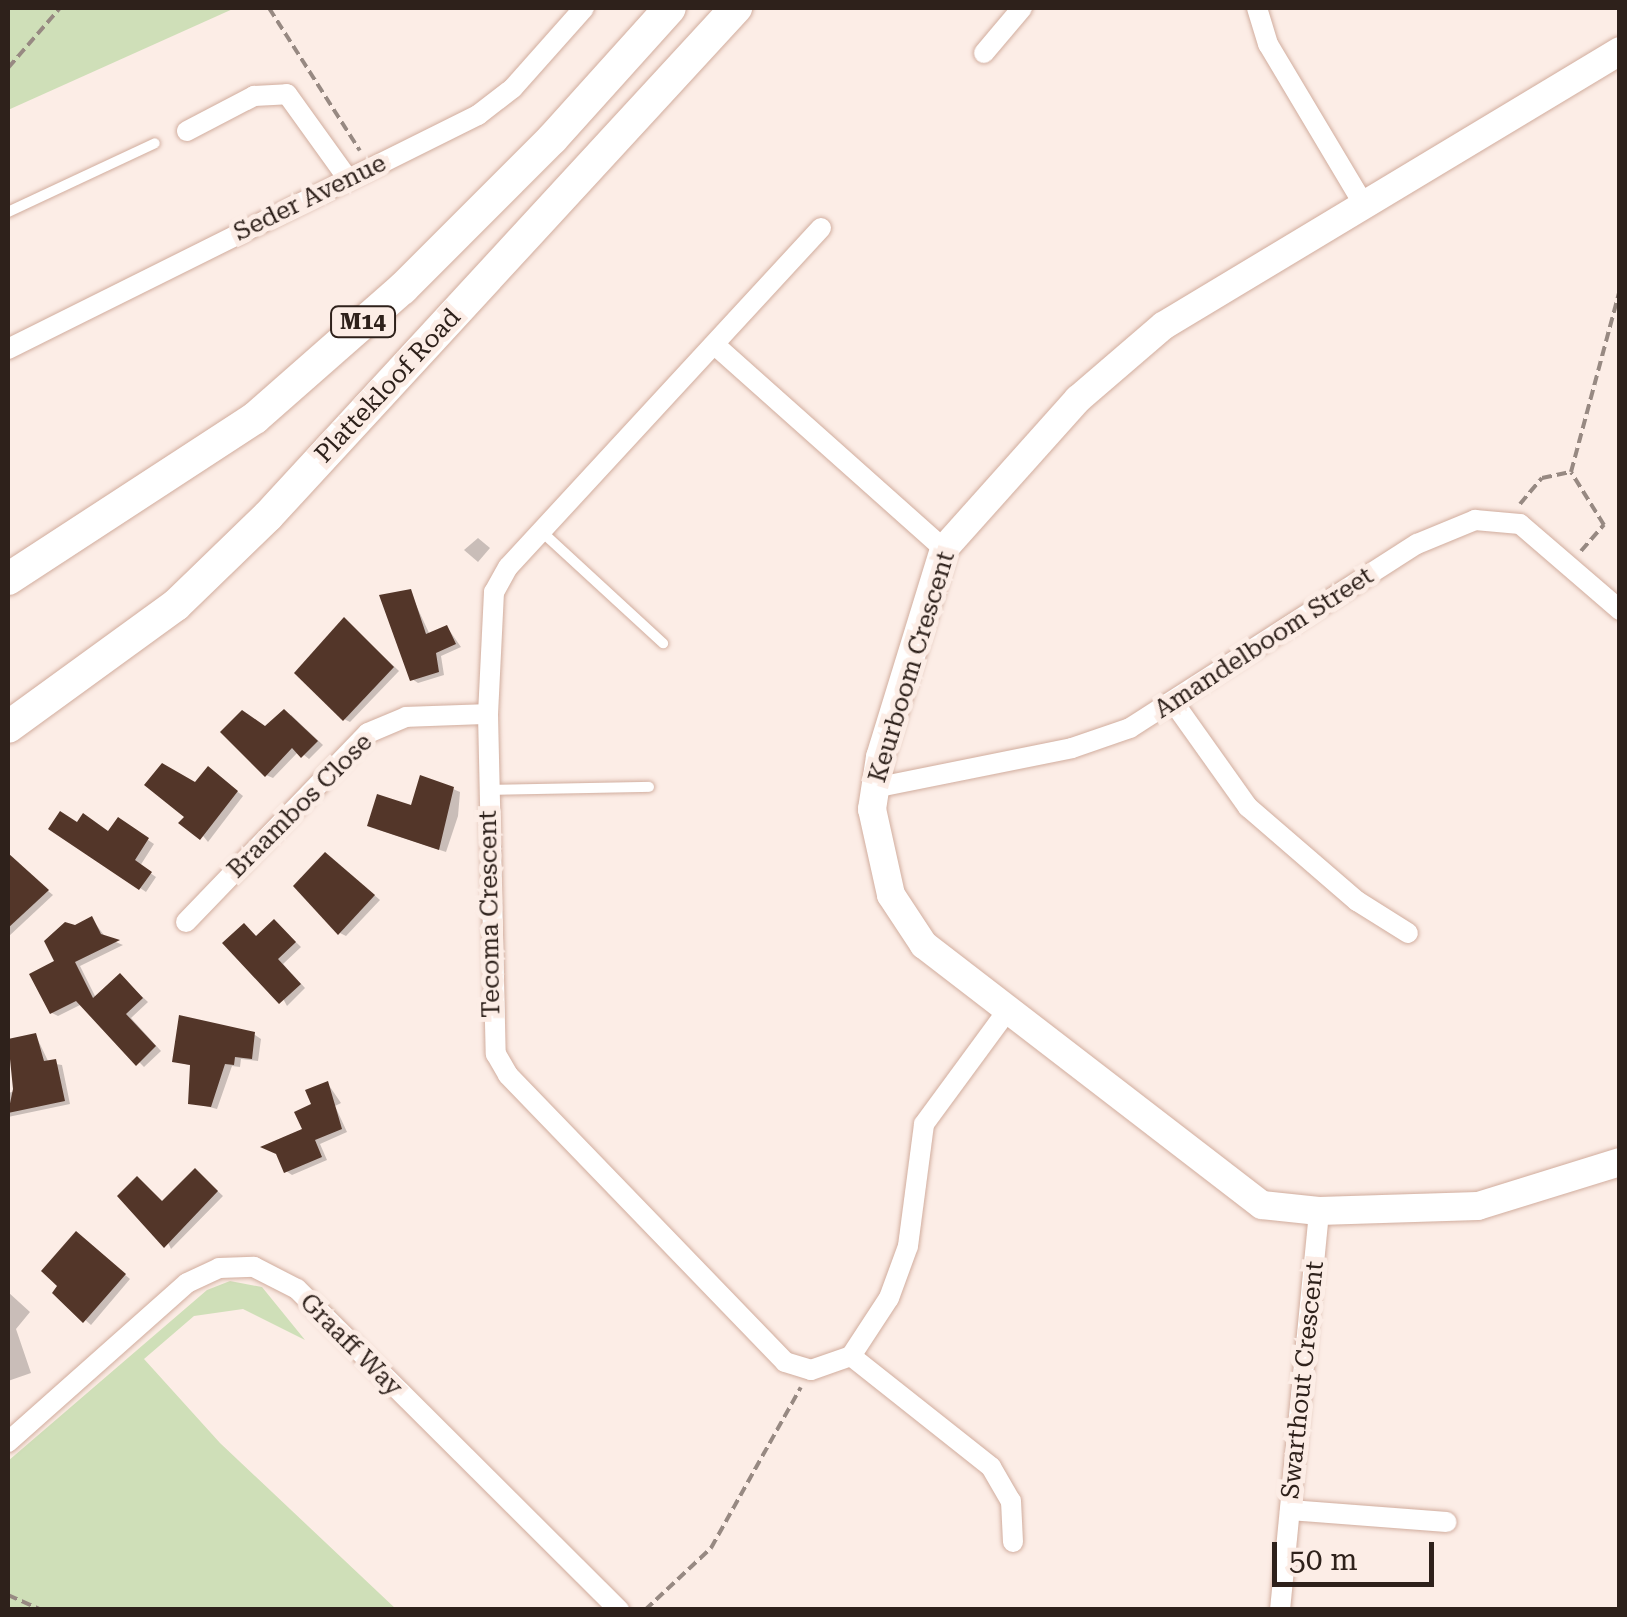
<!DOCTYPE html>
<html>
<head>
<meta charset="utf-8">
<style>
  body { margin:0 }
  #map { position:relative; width:1627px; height:1617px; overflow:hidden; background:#fcede6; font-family:"Roboto Serif",serif }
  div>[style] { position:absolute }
  .green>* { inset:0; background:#cfdfb8 }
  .shadow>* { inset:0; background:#0003 }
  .building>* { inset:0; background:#533629 }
  .path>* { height:4px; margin-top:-2px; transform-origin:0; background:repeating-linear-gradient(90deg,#978982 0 10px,transparent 0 15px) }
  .roads { filter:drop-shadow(0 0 2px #d1ad9e) drop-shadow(0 0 2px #d1ad9e) }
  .lane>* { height:10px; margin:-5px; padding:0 5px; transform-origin:5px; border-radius:5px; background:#fff }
  .street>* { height:20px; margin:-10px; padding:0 10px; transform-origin:10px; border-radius:10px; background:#fff }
  .secondary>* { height:28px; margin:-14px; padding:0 14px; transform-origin:14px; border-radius:14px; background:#fff }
  .primary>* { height:32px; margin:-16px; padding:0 16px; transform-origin:16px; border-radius:16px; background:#fff }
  span { translate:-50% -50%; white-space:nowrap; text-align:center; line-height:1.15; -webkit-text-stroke:10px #fcede6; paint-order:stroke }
  .shield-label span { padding:2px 8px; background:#fcede6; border:2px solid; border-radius:8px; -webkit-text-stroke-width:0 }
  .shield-label { font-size:22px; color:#2e211b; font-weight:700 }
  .street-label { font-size:25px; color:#2e211b }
  .frame { position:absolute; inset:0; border:10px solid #2e211b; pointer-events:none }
  .scale { position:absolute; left:1272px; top:1542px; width:162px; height:45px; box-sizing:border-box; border:5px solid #2e211b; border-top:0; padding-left:12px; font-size:30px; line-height:35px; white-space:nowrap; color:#2e211b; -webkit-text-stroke:8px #fcede6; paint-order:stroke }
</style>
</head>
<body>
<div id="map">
  <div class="green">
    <i style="clip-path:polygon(8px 8px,235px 8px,8px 110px)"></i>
    <i style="clip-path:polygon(230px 1281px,262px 1287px,305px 1340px,243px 1309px,194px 1316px,144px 1359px,220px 1443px,396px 1609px,8px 1609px,8px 1461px,207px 1290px)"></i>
  </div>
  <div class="shadow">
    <i style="clip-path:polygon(478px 538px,490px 548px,478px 562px,464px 550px)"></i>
    <i style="clip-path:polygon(410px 592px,430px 635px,447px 627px,461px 647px,441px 656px,444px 675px,418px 683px,412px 679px)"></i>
    <i style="clip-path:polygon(345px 620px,399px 671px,350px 722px,344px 719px)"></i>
    <i style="clip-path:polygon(291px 715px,323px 745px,309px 759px,299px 751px,273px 778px,266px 775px)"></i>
    <i style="clip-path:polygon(214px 773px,243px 796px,208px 842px,187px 816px,196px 785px)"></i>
    <i style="clip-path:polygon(453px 789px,460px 792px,458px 816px,446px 852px,376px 829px)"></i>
    <i style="clip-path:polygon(118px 820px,154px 844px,140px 866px,156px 877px,146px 892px,52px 828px,78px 825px,109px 834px)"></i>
    <i style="clip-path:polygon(332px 859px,380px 900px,346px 936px,340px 933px)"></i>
    <i style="clip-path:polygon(16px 865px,53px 895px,8px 937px,8px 873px)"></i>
    <i style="clip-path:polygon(92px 919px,106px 938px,123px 945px,80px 966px,96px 998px,120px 976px,148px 1002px,131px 1018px,161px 1051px,144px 1067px,82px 1004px,58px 1016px,52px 1013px,57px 962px,75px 928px)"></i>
    <i style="clip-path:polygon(275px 922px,301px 947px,283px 964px,305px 988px,287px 1006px,244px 926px,258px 938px)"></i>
    <i style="clip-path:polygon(255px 1035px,261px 1039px,258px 1061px,241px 1059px,240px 1067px,232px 1066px,217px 1109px,190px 1102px,192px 1066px,175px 1061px)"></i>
    <i style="clip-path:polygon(36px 1036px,49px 1063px,62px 1065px,70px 1104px,8px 1117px,8px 1093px,16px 1091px,8px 1042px)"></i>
    <i style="clip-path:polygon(328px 1084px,341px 1103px,335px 1106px,347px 1132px,320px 1144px,327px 1160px,292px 1175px,286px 1171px)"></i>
    <i style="clip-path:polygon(196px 1171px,223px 1196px,171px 1249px,138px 1179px,164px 1203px)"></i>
    <i style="clip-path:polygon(82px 1238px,130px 1279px,91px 1325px,55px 1293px)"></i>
    <i style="clip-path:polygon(8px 1292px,30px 1312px,16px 1329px,31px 1373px,8px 1381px)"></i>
  </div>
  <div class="building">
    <i style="clip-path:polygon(411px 589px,426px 634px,447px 625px,456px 644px,436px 653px,439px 672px,410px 681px,379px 595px)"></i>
    <i style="clip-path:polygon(344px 617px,394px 667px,343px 721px,294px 673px)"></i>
    <i style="clip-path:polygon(284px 709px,318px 741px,301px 758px,292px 748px,265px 777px,220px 732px,242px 710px,265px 726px)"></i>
    <i style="clip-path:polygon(162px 763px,195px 782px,208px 766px,238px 791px,200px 840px,178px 823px,184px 817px,144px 785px)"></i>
    <i style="clip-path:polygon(420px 775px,454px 787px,439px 850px,367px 826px,377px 794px,411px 805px)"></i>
    <i style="clip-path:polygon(60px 811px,77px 822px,83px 813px,108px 831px,118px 817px,149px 838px,135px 860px,152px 872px,139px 890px,48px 829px)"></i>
    <i style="clip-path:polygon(325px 852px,375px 895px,338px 935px,293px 886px)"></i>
    <i style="clip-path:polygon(8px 853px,49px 890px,8px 928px)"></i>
    <i style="clip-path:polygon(92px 916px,101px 934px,120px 940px,75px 962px,93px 998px,120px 973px,143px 998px,126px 1014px,156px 1046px,136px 1066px,76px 1001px,50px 1014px,29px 974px,54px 961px,44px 941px,65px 922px,75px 925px)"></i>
    <i style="clip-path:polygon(274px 919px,296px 942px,278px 959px,301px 984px,279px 1004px,222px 943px,244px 923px,256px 936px)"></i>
    <i style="clip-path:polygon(179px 1015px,255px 1032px,252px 1059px,235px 1057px,234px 1065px,225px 1064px,211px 1107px,188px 1104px,190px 1065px,172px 1062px)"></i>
    <i style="clip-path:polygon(36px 1033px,44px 1061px,56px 1059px,65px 1101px,8px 1113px,13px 1089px,8px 1039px)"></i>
    <i style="clip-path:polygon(328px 1081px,342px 1129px,315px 1140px,322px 1157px,284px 1173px,276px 1154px,260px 1147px,302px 1129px,294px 1112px,311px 1104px,305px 1090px)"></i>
    <i style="clip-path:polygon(195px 1168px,218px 1191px,164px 1248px,117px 1196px,137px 1176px,162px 1201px)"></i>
    <i style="clip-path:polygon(76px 1231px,126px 1274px,83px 1323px,52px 1293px,57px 1286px,41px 1271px)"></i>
  </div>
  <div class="path">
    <i style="left:269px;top:8px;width:169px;rotate:57.5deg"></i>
    <i style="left:8px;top:68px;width:79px;rotate:-49.1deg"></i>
    <i style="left:1520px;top:504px;width:34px;rotate:-50deg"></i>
    <i style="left:1542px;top:478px;width:30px;rotate:-12deg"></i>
    <i style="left:1581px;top:551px;width:35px;rotate:-49deg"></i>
    <i style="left:1604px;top:525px;width:62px;rotate:-121.9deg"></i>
    <i style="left:1571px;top:472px;width:189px;rotate:-75deg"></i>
    <i style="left:8px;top:1595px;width:37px;rotate:24deg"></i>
    <i style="left:645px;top:1610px;width:91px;rotate:-43.2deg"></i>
    <i style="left:711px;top:1548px;width:184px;rotate:-60.8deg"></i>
  </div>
  <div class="roads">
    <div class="lane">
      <i style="left:8px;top:212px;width:162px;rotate:-25.1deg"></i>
      <i style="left:541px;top:531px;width:166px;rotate:42.6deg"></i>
      <i style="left:490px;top:790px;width:159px;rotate:-1.1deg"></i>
    </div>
    <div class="street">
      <i style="left:1257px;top:8px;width:38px;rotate:73deg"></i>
      <i style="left:1268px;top:44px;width:190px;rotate:59.2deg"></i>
      <i style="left:984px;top:53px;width:59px;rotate:-49.8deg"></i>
      <i style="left:187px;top:131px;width:76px;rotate:-27.6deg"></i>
      <i style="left:254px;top:96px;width:33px;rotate:-3deg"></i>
      <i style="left:287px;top:94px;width:105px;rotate:54.3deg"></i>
      <i style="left:821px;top:228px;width:461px;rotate:132.7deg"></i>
      <i style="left:508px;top:567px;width:29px;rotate:119deg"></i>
      <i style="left:494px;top:592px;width:122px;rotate:92.8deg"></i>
      <i style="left:488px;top:714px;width:340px;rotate:88.7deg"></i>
      <i style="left:496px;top:1054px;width:24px;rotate:60deg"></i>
      <i style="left:508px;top:1075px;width:399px;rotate:46deg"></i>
      <i style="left:785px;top:1362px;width:27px;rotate:17deg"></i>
      <i style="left:811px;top:1370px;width:42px;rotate:-19.3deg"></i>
      <i style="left:851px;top:1356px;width:69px;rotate:-56.8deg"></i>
      <i style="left:889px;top:1298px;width:55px;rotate:-69.9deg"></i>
      <i style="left:908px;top:1246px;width:123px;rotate:-82.5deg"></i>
      <i style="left:924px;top:1124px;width:140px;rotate:-53.7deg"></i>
      <i style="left:715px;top:345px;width:307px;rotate:41.7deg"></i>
      <i style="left:8px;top:349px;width:525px;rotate:-26.47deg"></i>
      <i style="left:478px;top:115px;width:44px;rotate:-37.6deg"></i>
      <i style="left:513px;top:88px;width:107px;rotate:-48.4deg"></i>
      <i style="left:1174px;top:703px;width:128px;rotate:54.6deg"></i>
      <i style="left:1248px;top:807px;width:144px;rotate:40.8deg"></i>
      <i style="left:1357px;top:901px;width:60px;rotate:32.1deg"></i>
      <i style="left:874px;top:788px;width:202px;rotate:-11.4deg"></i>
      <i style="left:1072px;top:748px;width:61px;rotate:-19deg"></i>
      <i style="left:1130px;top:728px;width:341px;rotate:-32.7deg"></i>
      <i style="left:1417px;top:544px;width:63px;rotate:-22.5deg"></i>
      <i style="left:1475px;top:520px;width:45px;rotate:5.1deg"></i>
      <i style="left:1520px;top:524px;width:132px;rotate:40.7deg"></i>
      <i style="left:186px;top:922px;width:262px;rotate:-46.1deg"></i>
      <i style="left:368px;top:733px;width:41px;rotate:-22.8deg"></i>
      <i style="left:406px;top:717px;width:82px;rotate:-2.1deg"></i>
      <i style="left:851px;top:1356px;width:179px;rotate:38.4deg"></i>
      <i style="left:991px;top:1467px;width:39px;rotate:60deg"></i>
      <i style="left:1011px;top:1501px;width:41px;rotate:87.2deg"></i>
      <i style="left:8px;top:1442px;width:239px;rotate:-41.6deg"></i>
      <i style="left:187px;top:1283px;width:35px;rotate:-25deg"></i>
      <i style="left:219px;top:1268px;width:35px;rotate:-2deg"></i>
      <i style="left:254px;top:1267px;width:48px;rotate:27.1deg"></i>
      <i style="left:297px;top:1289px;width:455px;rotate:44.9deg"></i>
      <i style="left:1290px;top:1510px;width:157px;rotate:4.4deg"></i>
      <i style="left:1280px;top:1610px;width:401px;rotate:-84.4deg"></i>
    </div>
    <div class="secondary">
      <i style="left:1620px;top:51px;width:533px;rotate:148.96deg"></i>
      <i style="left:1163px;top:326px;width:112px;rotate:139.3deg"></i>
      <i style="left:1078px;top:399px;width:201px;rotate:131.8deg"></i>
      <i style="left:944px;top:549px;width:218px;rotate:107.1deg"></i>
      <i style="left:880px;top:757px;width:53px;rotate:98.7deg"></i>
      <i style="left:872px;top:809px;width:88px;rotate:77.5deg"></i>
      <i style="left:891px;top:895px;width:60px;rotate:56.6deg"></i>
      <i style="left:924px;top:945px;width:426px;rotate:37.6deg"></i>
      <i style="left:1262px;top:1205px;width:57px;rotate:6deg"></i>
      <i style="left:1319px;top:1211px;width:159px;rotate:-1.8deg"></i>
      <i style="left:1478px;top:1206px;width:149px;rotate:-17.2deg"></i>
    </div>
    <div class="primary">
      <i style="left:8px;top:579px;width:295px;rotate:-33.1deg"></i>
      <i style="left:255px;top:418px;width:196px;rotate:-41.3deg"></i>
      <i style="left:402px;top:289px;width:212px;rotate:-45deg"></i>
      <i style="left:552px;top:139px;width:176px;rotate:-48deg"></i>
      <i style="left:8px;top:727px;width:208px;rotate:-36deg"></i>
      <i style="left:176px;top:605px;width:128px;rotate:-44.1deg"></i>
      <i style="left:268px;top:516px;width:691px;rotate:-47.35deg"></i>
    </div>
  </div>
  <div class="shield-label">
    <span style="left:363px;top:322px">M14</span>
  </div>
  <div class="street-label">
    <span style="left:310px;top:198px;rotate:-26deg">Seder Avenue</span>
    <span style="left:388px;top:386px;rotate:-47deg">Plattekloof Road</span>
    <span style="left:1264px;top:643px;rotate:-33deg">Amandelboom Street</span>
    <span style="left:912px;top:667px;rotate:-73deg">Keurboom Crescent</span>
    <span style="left:300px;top:806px;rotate:-45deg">Braambos Close</span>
    <span style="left:490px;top:914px;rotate:-91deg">Tecoma Crescent</span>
    <span style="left:351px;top:1345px;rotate:45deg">Graaff Way</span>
    <span style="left:1303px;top:1380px;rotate:-84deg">Swarthout Crescent</span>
  </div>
  <div class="frame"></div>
  <div class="scale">50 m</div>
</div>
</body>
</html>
